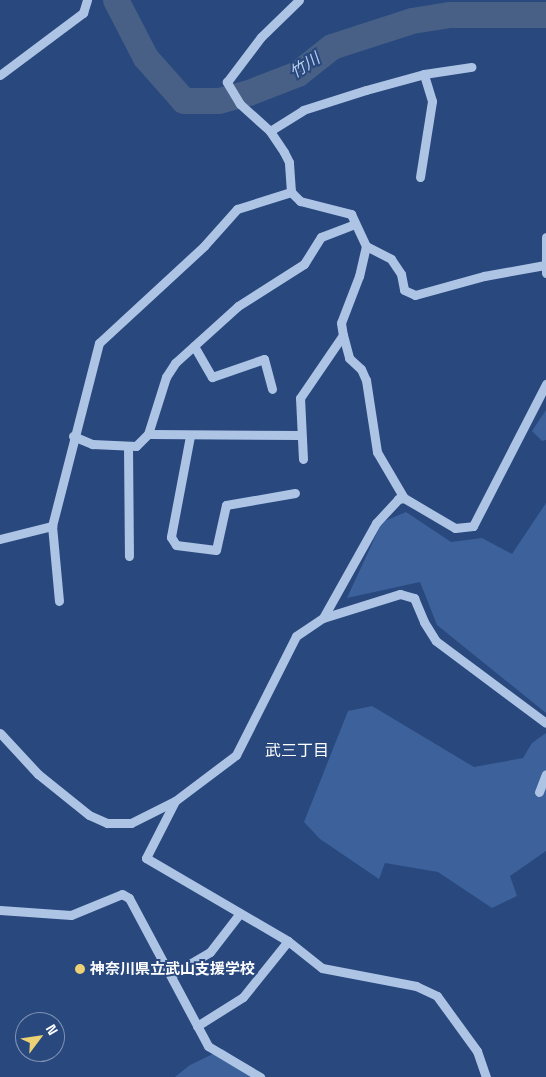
<!DOCTYPE html>
<html>
<head>
<meta charset="utf-8">
<style>
  body { margin:0 }
  #map { position:relative; width:546px; height:1077px; overflow:hidden; background:#28487e; font-family:"Space Grotesk","Noto Sans JP",sans-serif }
  div>[style] { position:absolute }
  .green>* { inset:0; background:#3c619b }
  .river>* { height:26px; margin:-13px; padding:0 13px; transform-origin:13px; border-radius:13px; background:#486086 }
  .minor>* { height:9px; margin:-4.5px; padding:0 4.5px; transform-origin:4.5px; border-radius:4.5px; background:#aec4e5 }
  .dots>* { width:14px; height:14px; translate:-50% -50%; box-sizing:border-box; border:2px solid #28487e; border-radius:50% }
  span { translate:-50% -50%; white-space:nowrap; text-align:center; line-height:1.15; -webkit-text-stroke:4px #28487e; paint-order:stroke }
  .poi-label { font-size:15px; color:#fff; font-weight:700 }
  .left { translate:0 -50%; text-align:left }
  .water-label { font-size:16px; color:#baceec; font-style:italic }
  .neighbourhood-label { font-size:16px; color:#fff }
  .north { position:absolute; left:15px; top:1012px; width:50px; height:50px; box-sizing:border-box; background:#28487e; border:1px solid #7e91b2; border-radius:50%; rotate:59deg; font-size:14px; font-weight:700; line-height:20px; text-align:center; color:#fff }
  .north::after { content:''; display:block; margin:auto; width:18px; height:22px; background:#ecd175; clip-path:polygon(50% 0,100% 100%,50% 72%,0 100%) }
</style>
</head>
<body>
<div id="map">
  <div class="green">
    <i style="clip-path:polygon(546px 410px,546px 440px,542px 441px,532px 431px)"></i>
    <i style="clip-path:polygon(546px 503px,546px 713px,437px 625px,420px 582px,347px 598px,382px 522px,406px 512px,451px 542px,482px 538px,512px 554px)"></i>
    <i style="clip-path:polygon(372px 706px,474px 767px,523px 758px,532px 743px,546px 733px,546px 851px,510px 876px,517px 896px,492px 908px,438px 872px,385px 863px,379px 879px,320px 839px,304px 822px,348px 711px)"></i>
    <i style="clip-path:polygon(223px 1049px,263px 1077px,175px 1077px,190px 1065px)"></i>
  </div>
  <div class="river">
    <i style="left:116px;top:0;width:65px;rotate:62.7deg"></i>
    <i style="left:146px;top:58px;width:57px;rotate:48.5deg"></i>
    <i style="left:184px;top:101px;width:35px"></i>
    <i style="left:219px;top:101px;width:31px;rotate:-15deg"></i>
    <i style="left:249px;top:93px;width:53px;rotate:-21.2deg"></i>
    <i style="left:298px;top:74px;width:43px;rotate:-38.5deg"></i>
    <i style="left:332px;top:47px;width:84px;rotate:-18deg"></i>
    <i style="left:412px;top:21px;width:39px;rotate:-9deg"></i>
    <i style="left:451px;top:15px;width:95px"></i>
  </div>
  <div class="minor">
    <i style="left:0;top:75px;width:104px;rotate:-36.8deg"></i>
    <i style="left:83px;top:13px;width:14px;rotate:-73deg"></i>
    <i style="left:270px;top:131px;width:39px;rotate:-32deg"></i>
    <i style="left:303px;top:110px;width:66px;rotate:-17.6deg"></i>
    <i style="left:366px;top:90px;width:60px;rotate:-15.4deg"></i>
    <i style="left:424px;top:74px;width:48px;rotate:-8.5deg"></i>
    <i style="left:420px;top:177px;width:77px;rotate:-81deg"></i>
    <i style="left:432px;top:101px;width:28px;rotate:-107deg"></i>
    <i style="left:291px;top:192px;width:13px;rotate:45deg"></i>
    <i style="left:300px;top:201px;width:53px;rotate:14.3deg"></i>
    <i style="left:351px;top:214px;width:35px;rotate:65deg"></i>
    <i style="left:366px;top:246px;width:28px;rotate:27deg"></i>
    <i style="left:391px;top:259px;width:18px;rotate:56deg"></i>
    <i style="left:401px;top:274px;width:16px;rotate:79deg"></i>
    <i style="left:404px;top:290px;width:12px;rotate:24deg"></i>
    <i style="left:415px;top:295px;width:72px;rotate:-15.4deg"></i>
    <i style="left:484px;top:276px;width:62px;rotate:-10.2deg"></i>
    <i style="left:546px;top:237px;width:36px;rotate:90deg"></i>
    <i style="left:366px;top:246px;width:31px;rotate:103deg"></i>
    <i style="left:359px;top:276px;width:50px;rotate:111deg"></i>
    <i style="left:341px;top:323px;width:12px;rotate:81deg"></i>
    <i style="left:343px;top:335px;width:24px;rotate:75deg"></i>
    <i style="left:349px;top:358px;width:16px;rotate:43deg"></i>
    <i style="left:361px;top:369px;width:12px;rotate:66deg"></i>
    <i style="left:366px;top:380px;width:73px;rotate:81.3deg"></i>
    <i style="left:377px;top:452px;width:53px;rotate:59.6deg"></i>
    <i style="left:404px;top:498px;width:59px;rotate:30.5deg"></i>
    <i style="left:455px;top:528px;width:18px;rotate:-6deg"></i>
    <i style="left:473px;top:526px;width:160px;rotate:-62.8deg"></i>
    <i style="left:194px;top:346px;width:36px;rotate:60deg"></i>
    <i style="left:212px;top:377px;width:55px;rotate:-19.1deg"></i>
    <i style="left:264px;top:359px;width:31px;rotate:75deg"></i>
    <i style="left:148px;top:434px;width:152px;rotate:0.4deg"></i>
    <i style="left:73px;top:436px;width:21px;rotate:23deg"></i>
    <i style="left:92px;top:444px;width:44px;rotate:2.6deg"></i>
    <i style="left:136px;top:446px;width:17px;rotate:-45deg"></i>
    <i style="left:148px;top:434px;width:60px;rotate:-72.5deg"></i>
    <i style="left:166px;top:377px;width:17px;rotate:-57deg"></i>
    <i style="left:175px;top:363px;width:85px;rotate:-42.1deg"></i>
    <i style="left:238px;top:306px;width:78px;rotate:-32.5deg"></i>
    <i style="left:304px;top:264px;width:32px;rotate:-58deg"></i>
    <i style="left:321px;top:237px;width:36px;rotate:-21deg"></i>
    <i style="left:190px;top:436px;width:103px;rotate:100.7deg"></i>
    <i style="left:171px;top:537px;width:9px;rotate:58deg"></i>
    <i style="left:176px;top:545px;width:40px;rotate:7.1deg"></i>
    <i style="left:216px;top:550px;width:46px;rotate:-77.5deg"></i>
    <i style="left:226px;top:505px;width:70px;rotate:-9.9deg"></i>
    <i style="left:128px;top:446px;width:110px;rotate:89.5deg"></i>
    <i style="left:303px;top:459px;width:61px;rotate:-92.8deg"></i>
    <i style="left:300px;top:398px;width:76px;rotate:-55.7deg"></i>
    <i style="left:0;top:539px;width:54px;rotate:-14deg"></i>
    <i style="left:59px;top:601px;width:75px;rotate:-95.3deg"></i>
    <i style="left:52px;top:526px;width:189px;rotate:-75.6deg"></i>
    <i style="left:99px;top:343px;width:143px;rotate:-42.7deg"></i>
    <i style="left:204px;top:246px;width:50px;rotate:-48.3deg"></i>
    <i style="left:237px;top:209px;width:57px;rotate:-17.5deg"></i>
    <i style="left:291px;top:192px;width:30px;rotate:-94deg"></i>
    <i style="left:289px;top:162px;width:11px;rotate:-117deg"></i>
    <i style="left:284px;top:152px;width:25px;rotate:-124deg"></i>
    <i style="left:270px;top:131px;width:40px;rotate:-138deg"></i>
    <i style="left:240px;top:104px;width:26px;rotate:-121deg"></i>
    <i style="left:227px;top:82px;width:56px;rotate:-52.9deg"></i>
    <i style="left:261px;top:37px;width:53px;rotate:-44.2deg"></i>
    <i style="left:323px;top:618px;width:81px;rotate:-17.3deg"></i>
    <i style="left:400px;top:594px;width:15px;rotate:16deg"></i>
    <i style="left:414px;top:598px;width:26px;rotate:67deg"></i>
    <i style="left:424px;top:622px;width:22px;rotate:58deg"></i>
    <i style="left:436px;top:641px;width:137px;rotate:36.7deg"></i>
    <i style="left:0;top:733px;width:56px;rotate:47.2deg"></i>
    <i style="left:38px;top:774px;width:65px;rotate:38.8deg"></i>
    <i style="left:89px;top:815px;width:20px;rotate:24deg"></i>
    <i style="left:107px;top:823px;width:24px"></i>
    <i style="left:131px;top:823px;width:49px;rotate:-26.6deg"></i>
    <i style="left:175px;top:801px;width:76px;rotate:-37deg"></i>
    <i style="left:236px;top:755px;width:133px;rotate:-63.2deg"></i>
    <i style="left:296px;top:636px;width:32px;rotate:-34deg"></i>
    <i style="left:323px;top:618px;width:109px;rotate:-60.8deg"></i>
    <i style="left:376px;top:523px;width:33px;rotate:-47deg"></i>
    <i style="left:398px;top:499px;width:6px;rotate:-9deg"></i>
    <i style="left:539px;top:792px;width:19px;rotate:-69deg"></i>
    <i style="left:175px;top:801px;width:64px;rotate:117deg"></i>
    <i style="left:146px;top:858px;width:164px;rotate:30.3deg"></i>
    <i style="left:288px;top:941px;width:43px;rotate:38.5deg"></i>
    <i style="left:322px;top:968px;width:96px;rotate:10.8deg"></i>
    <i style="left:416px;top:986px;width:23px;rotate:25deg"></i>
    <i style="left:437px;top:996px;width:68px;rotate:54deg"></i>
    <i style="left:477px;top:1051px;width:28px;rotate:71deg"></i>
    <i style="left:0;top:910px;width:71px;rotate:4deg"></i>
    <i style="left:71px;top:915px;width:55px;rotate:-22.4deg"></i>
    <i style="left:122px;top:894px;width:8px;rotate:30deg"></i>
    <i style="left:129px;top:898px;width:168px;rotate:61.9deg"></i>
    <i style="left:208px;top:1046px;width:61px;rotate:30.8deg"></i>
    <i style="left:171px;top:975px;width:45px;rotate:-30.5deg"></i>
    <i style="left:210px;top:952px;width:49px;rotate:-52.4deg"></i>
    <i style="left:197px;top:1026px;width:54px;rotate:-32.2deg"></i>
    <i style="left:243px;top:997px;width:72px;rotate:-51.2deg"></i>
  </div>
  <div class="dots">
    <i style="left:80px;top:969px;background:#ecd175"></i>
  </div>
  <div class="poi-label">
    <span class="left" style="left:90px;top:969px">神奈川県立武山支援学校</span>
  </div>
  <div class="water-label">
    <span style="left:305px;top:66px;rotate:-33deg">竹川</span>
  </div>
  <div class="neighbourhood-label">
    <span style="left:297px;top:751px">武三丁目</span>
  </div>
  <div class="north">N</div>
</div>
</body>
</html>
